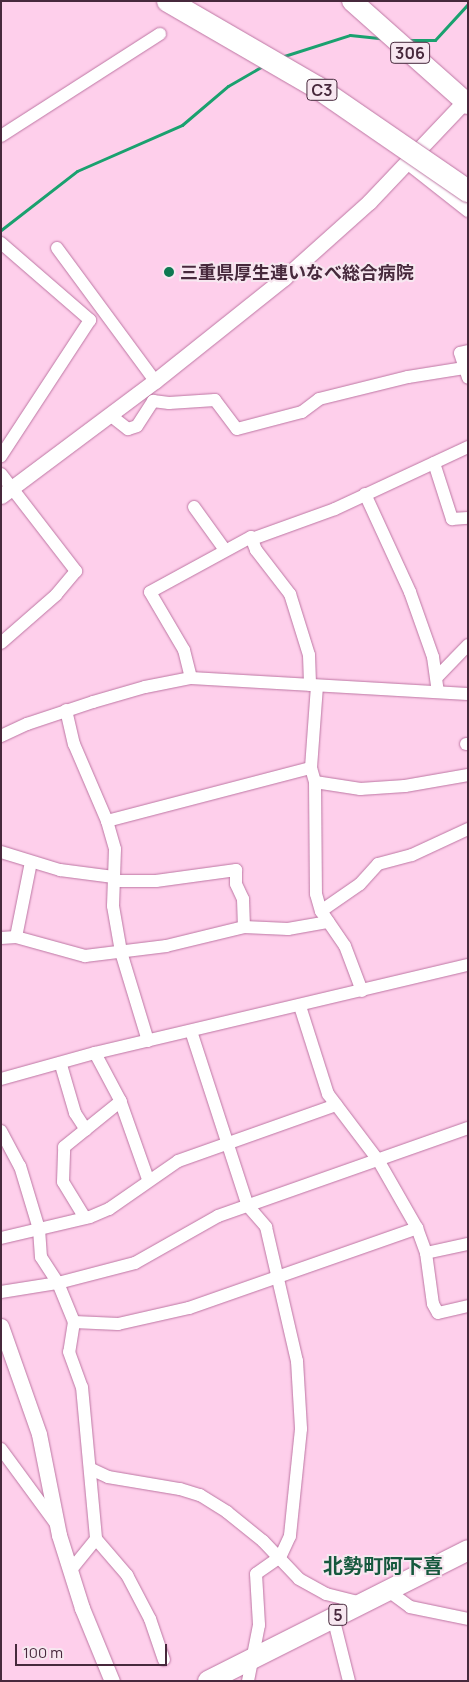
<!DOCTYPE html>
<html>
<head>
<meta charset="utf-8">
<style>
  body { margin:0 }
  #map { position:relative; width:469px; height:1682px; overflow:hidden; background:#fecfeb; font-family:Manrope,"Noto Sans JP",sans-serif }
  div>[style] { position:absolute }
  .stream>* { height:3px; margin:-1.5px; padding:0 1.5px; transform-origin:1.5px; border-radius:1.5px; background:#1aa16f }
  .roads { filter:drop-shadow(0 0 1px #bd76a3) drop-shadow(0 0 1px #bd76a3) }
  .minor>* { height:12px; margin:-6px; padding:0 6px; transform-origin:6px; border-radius:6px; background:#fff }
  .tertiary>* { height:15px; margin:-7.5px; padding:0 7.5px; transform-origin:7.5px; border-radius:7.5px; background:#fff }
  .primary>* { height:20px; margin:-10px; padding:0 10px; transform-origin:10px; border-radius:10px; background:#fff }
  .trunk>* { height:20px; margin:-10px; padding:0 10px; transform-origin:10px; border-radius:10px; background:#fff }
  .bridges { filter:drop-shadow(0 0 1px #bd76a3) drop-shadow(0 0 1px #bd76a3) }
  .motorway-bridge>* { height:22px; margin:-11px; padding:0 11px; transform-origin:11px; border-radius:11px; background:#fff }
  .dots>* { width:14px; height:14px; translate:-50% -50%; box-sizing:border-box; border:2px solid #f7e7f0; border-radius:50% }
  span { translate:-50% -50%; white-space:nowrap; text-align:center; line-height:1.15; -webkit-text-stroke:4px #f7e7f0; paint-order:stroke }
  .shield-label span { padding:1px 4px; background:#f7e7f0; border:1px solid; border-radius:4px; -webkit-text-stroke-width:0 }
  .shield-label { font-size:16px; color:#47293c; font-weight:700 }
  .poi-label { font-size:18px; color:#47293c; font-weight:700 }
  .left { translate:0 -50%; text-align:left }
  .quarter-label { font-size:20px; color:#15583d; font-weight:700 }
  .frame { position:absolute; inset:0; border:2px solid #47293c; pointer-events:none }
  .scale { position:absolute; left:15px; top:1644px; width:152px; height:22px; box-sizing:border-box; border:2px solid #47293c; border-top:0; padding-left:6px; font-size:15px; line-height:18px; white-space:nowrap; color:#47293c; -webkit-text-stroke:4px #f7e7f0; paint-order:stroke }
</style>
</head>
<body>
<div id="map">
  <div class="stream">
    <i style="left:410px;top:40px;width:25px"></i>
    <i style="left:435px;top:40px;width:49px;rotate:-47.5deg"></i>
    <i style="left:281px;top:57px;width:72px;rotate:-17.7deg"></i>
    <i style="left:350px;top:35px;width:31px;rotate:6deg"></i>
    <i style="left:1px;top:230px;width:96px;rotate:-37.8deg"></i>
    <i style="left:77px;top:171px;width:115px;rotate:-23.7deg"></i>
    <i style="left:182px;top:125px;width:60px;rotate:-40.3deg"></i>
    <i style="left:228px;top:86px;width:39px;rotate:-30deg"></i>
  </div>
  <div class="roads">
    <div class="minor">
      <i style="left:1px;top:136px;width:189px;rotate:-32.7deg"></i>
      <i style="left:407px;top:163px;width:78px;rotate:38.2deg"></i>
      <i style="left:1px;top:243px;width:118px;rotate:40.9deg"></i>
      <i style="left:90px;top:320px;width:163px;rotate:123.2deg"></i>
      <i style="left:57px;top:248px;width:165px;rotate:53.6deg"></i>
      <i style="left:468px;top:351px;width:8px;rotate:166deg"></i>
      <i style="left:460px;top:353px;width:26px;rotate:72deg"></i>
      <i style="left:110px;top:415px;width:23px;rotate:38deg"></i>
      <i style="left:128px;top:429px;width:9px;rotate:-18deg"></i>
      <i style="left:137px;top:426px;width:30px;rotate:-57deg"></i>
      <i style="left:153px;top:401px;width:16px;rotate:7deg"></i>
      <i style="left:169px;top:403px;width:46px;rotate:-3.7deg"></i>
      <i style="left:215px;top:400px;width:36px;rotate:53deg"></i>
      <i style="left:237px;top:429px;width:67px;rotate:-14.7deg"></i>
      <i style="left:302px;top:412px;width:21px;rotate:-37deg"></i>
      <i style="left:319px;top:399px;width:92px;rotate:-13.9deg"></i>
      <i style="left:408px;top:377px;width:57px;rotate:-9.1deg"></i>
      <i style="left:434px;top:463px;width:59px;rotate:72.2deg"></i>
      <i style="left:452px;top:519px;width:16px;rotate:-4deg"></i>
      <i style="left:1px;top:474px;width:123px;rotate:52.3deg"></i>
      <i style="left:76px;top:571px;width:31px;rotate:130deg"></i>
      <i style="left:56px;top:595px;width:73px;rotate:138.9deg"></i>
      <i style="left:365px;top:494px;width:108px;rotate:65.3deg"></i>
      <i style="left:410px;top:592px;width:69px;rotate:70.5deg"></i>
      <i style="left:433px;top:657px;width:35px;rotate:82deg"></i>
      <i style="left:194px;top:507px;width:53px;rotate:54.2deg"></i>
      <i style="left:252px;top:539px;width:88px;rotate:-19.9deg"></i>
      <i style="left:335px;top:509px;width:147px;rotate:-25deg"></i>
      <i style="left:438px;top:676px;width:43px;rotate:-45.9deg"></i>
      <i style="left:191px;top:678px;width:29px;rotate:-104deg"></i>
      <i style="left:184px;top:650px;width:67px;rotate:-120.4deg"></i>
      <i style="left:150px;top:592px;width:115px;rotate:-28.6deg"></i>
      <i style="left:251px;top:537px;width:14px;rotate:69deg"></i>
      <i style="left:256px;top:550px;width:56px;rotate:52.3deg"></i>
      <i style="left:290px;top:594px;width:64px;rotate:72.7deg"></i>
      <i style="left:309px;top:655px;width:30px;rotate:88deg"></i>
      <i style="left:317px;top:686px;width:82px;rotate:94.2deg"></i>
      <i style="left:311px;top:768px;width:15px;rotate:74deg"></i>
      <i style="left:315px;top:782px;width:112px;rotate:89.5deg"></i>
      <i style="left:316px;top:894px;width:18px;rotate:74deg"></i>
      <i style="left:321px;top:911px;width:42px;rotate:55.6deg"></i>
      <i style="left:345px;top:946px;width:48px;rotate:69.3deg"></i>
      <i style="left:66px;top:710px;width:35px;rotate:77deg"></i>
      <i style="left:74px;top:744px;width:84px;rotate:66.8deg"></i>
      <i style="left:107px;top:821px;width:29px;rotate:74deg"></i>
      <i style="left:115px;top:849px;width:57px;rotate:92deg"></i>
      <i style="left:113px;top:906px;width:47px;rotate:80.1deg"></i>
      <i style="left:121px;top:952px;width:93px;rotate:73.1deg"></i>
      <i style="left:1px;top:736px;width:29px;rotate:-25deg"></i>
      <i style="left:27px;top:724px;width:70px;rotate:-18.4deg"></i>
      <i style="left:93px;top:702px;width:54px;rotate:-16.1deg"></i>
      <i style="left:145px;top:687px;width:47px;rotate:-11.1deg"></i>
      <i style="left:191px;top:678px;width:277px;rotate:3.3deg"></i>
      <i style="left:466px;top:744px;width:2px"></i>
      <i style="left:315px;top:782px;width:46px;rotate:8.8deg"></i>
      <i style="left:360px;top:789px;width:45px;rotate:-3.8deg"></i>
      <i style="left:405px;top:786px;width:64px;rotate:-9.9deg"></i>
      <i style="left:107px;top:821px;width:211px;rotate:-14.6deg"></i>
      <i style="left:1px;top:852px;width:62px;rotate:17deg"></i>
      <i style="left:60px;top:870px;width:54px;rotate:7.4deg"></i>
      <i style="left:114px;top:881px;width:42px"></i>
      <i style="left:156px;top:881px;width:81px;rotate:-7.8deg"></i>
      <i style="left:236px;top:870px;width:14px;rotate:90deg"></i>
      <i style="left:236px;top:884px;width:17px;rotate:65deg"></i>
      <i style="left:243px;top:899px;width:28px;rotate:88deg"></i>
      <i style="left:321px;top:911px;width:47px;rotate:-34.7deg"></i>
      <i style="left:360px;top:884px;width:27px;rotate:-48deg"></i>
      <i style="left:378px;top:864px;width:35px;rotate:-15deg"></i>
      <i style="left:412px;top:855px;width:62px;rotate:-24.9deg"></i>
      <i style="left:16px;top:937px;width:76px;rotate:-78.7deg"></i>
      <i style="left:1px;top:938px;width:15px;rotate:-4deg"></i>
      <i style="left:16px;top:937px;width:72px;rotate:15.4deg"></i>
      <i style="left:85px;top:956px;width:82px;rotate:-7deg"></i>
      <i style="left:166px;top:946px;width:80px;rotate:-13.7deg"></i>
      <i style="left:244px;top:927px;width:44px;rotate:2.6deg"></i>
      <i style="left:288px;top:929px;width:41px;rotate:-9.9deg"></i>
      <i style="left:191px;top:1031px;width:184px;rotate:72deg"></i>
      <i style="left:248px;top:1206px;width:28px;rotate:49deg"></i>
      <i style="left:266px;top:1227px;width:138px;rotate:77deg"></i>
      <i style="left:297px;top:1361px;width:68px;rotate:86.6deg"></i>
      <i style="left:301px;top:1429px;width:108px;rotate:95.9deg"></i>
      <i style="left:290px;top:1536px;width:23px;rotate:115deg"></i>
      <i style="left:280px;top:1557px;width:29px;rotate:145deg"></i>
      <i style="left:256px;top:1574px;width:51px;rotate:86.6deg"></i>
      <i style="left:259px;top:1625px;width:57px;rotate:101.1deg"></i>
      <i style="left:95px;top:1053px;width:53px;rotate:62deg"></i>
      <i style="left:120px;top:1100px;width:84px;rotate:70.5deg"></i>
      <i style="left:61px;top:1065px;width:50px;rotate:73.7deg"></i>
      <i style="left:75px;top:1113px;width:20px;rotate:57deg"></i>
      <i style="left:1px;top:1079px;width:98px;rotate:-15.5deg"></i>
      <i style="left:95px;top:1053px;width:383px;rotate:-13.3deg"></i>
      <i style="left:1px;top:1131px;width:40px;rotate:62deg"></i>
      <i style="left:20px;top:1166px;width:66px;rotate:73.2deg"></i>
      <i style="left:39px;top:1229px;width:28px;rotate:86deg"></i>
      <i style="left:41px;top:1257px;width:31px;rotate:57deg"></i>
      <i style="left:58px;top:1283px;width:42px;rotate:67.7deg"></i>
      <i style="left:74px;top:1322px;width:30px;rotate:99deg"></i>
      <i style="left:69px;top:1352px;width:37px;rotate:70deg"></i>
      <i style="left:82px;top:1387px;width:153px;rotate:84.7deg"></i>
      <i style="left:96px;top:1539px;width:40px;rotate:129deg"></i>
      <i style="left:85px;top:1218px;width:42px;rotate:-121.4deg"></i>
      <i style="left:63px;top:1182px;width:35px;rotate:-88deg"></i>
      <i style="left:64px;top:1147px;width:73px;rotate:-38.9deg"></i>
      <i style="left:417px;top:1228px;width:27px;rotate:70deg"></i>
      <i style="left:426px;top:1253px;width:43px;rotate:-12.1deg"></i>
      <i style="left:1px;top:1238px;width:91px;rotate:-13.3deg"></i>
      <i style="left:90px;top:1217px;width:21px;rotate:-23deg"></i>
      <i style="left:109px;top:1209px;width:84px;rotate:-34.8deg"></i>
      <i style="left:178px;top:1161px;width:168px;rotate:-19.5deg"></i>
      <i style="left:426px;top:1253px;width:51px;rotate:82.2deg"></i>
      <i style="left:433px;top:1304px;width:10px;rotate:61deg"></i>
      <i style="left:438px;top:1313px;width:31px;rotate:-13deg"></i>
      <i style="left:1px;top:1292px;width:58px;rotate:-9deg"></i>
      <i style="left:58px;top:1283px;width:80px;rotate:-14.6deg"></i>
      <i style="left:135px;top:1263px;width:95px;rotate:-29.5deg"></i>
      <i style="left:218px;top:1216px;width:265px;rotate:-19.4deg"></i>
      <i style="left:74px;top:1322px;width:44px;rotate:2.6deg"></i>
      <i style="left:118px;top:1324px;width:73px;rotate:-12.7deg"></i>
      <i style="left:189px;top:1308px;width:242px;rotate:-19.3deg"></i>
      <i style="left:417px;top:1228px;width:78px;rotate:-119.8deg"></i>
      <i style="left:378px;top:1160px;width:83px;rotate:-127.1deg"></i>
      <i style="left:328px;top:1094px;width:92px;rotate:-107.7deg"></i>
      <i style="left:1px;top:1449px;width:93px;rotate:53.7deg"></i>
      <i style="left:91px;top:1469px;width:19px;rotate:25deg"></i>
      <i style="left:108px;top:1477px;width:73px;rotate:9.5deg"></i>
      <i style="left:180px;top:1489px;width:21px;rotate:17deg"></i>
      <i style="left:200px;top:1495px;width:32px;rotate:32deg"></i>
      <i style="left:227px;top:1512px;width:46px;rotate:38.9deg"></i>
      <i style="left:263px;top:1541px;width:52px;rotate:46.5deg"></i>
      <i style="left:299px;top:1579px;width:31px;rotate:29deg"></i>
      <i style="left:326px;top:1594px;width:37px;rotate:14deg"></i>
      <i style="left:96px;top:1539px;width:48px;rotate:49.3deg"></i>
      <i style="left:127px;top:1575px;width:50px;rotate:62.4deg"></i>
      <i style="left:150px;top:1619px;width:43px;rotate:71.1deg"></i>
      <i style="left:387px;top:1590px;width:29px;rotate:36deg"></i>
      <i style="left:410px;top:1607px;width:59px;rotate:11.7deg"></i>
      <i style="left:333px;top:1617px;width:66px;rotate:76deg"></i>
    </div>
    <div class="tertiary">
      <i style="left:1px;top:496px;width:192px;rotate:-36.8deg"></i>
      <i style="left:155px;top:381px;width:165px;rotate:-38.6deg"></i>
      <i style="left:284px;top:278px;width:114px;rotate:-41.8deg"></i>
      <i style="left:369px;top:202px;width:139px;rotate:-46.5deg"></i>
      <i style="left:1px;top:1326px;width:114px;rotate:70.6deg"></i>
      <i style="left:39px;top:1434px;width:103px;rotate:78.8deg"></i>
      <i style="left:59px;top:1535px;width:77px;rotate:72.5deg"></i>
      <i style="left:82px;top:1608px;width:79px;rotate:67.7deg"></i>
    </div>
    <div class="primary">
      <i style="left:208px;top:1681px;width:291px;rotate:-26.7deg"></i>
    </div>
    <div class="trunk">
      <i style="left:352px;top:1px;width:155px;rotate:41.6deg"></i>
    </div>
  </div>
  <div class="bridges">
    <div class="motorway-bridge">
      <i style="left:168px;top:1px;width:173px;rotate:30.1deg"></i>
      <i style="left:318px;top:88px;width:182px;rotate:34.5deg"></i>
    </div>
  </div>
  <div class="dots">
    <i style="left:169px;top:272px;background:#0e7851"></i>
  </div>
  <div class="shield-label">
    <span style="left:410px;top:53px">306</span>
    <span style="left:322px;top:90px">C3</span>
    <span style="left:338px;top:1615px">5</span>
  </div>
  <div class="poi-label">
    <span class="left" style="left:180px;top:272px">三重県厚生連いなべ総合病院</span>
  </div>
  <div class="quarter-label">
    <span style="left:383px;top:1565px">北勢町阿下喜</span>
  </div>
  <div class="frame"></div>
  <div class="scale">100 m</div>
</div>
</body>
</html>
